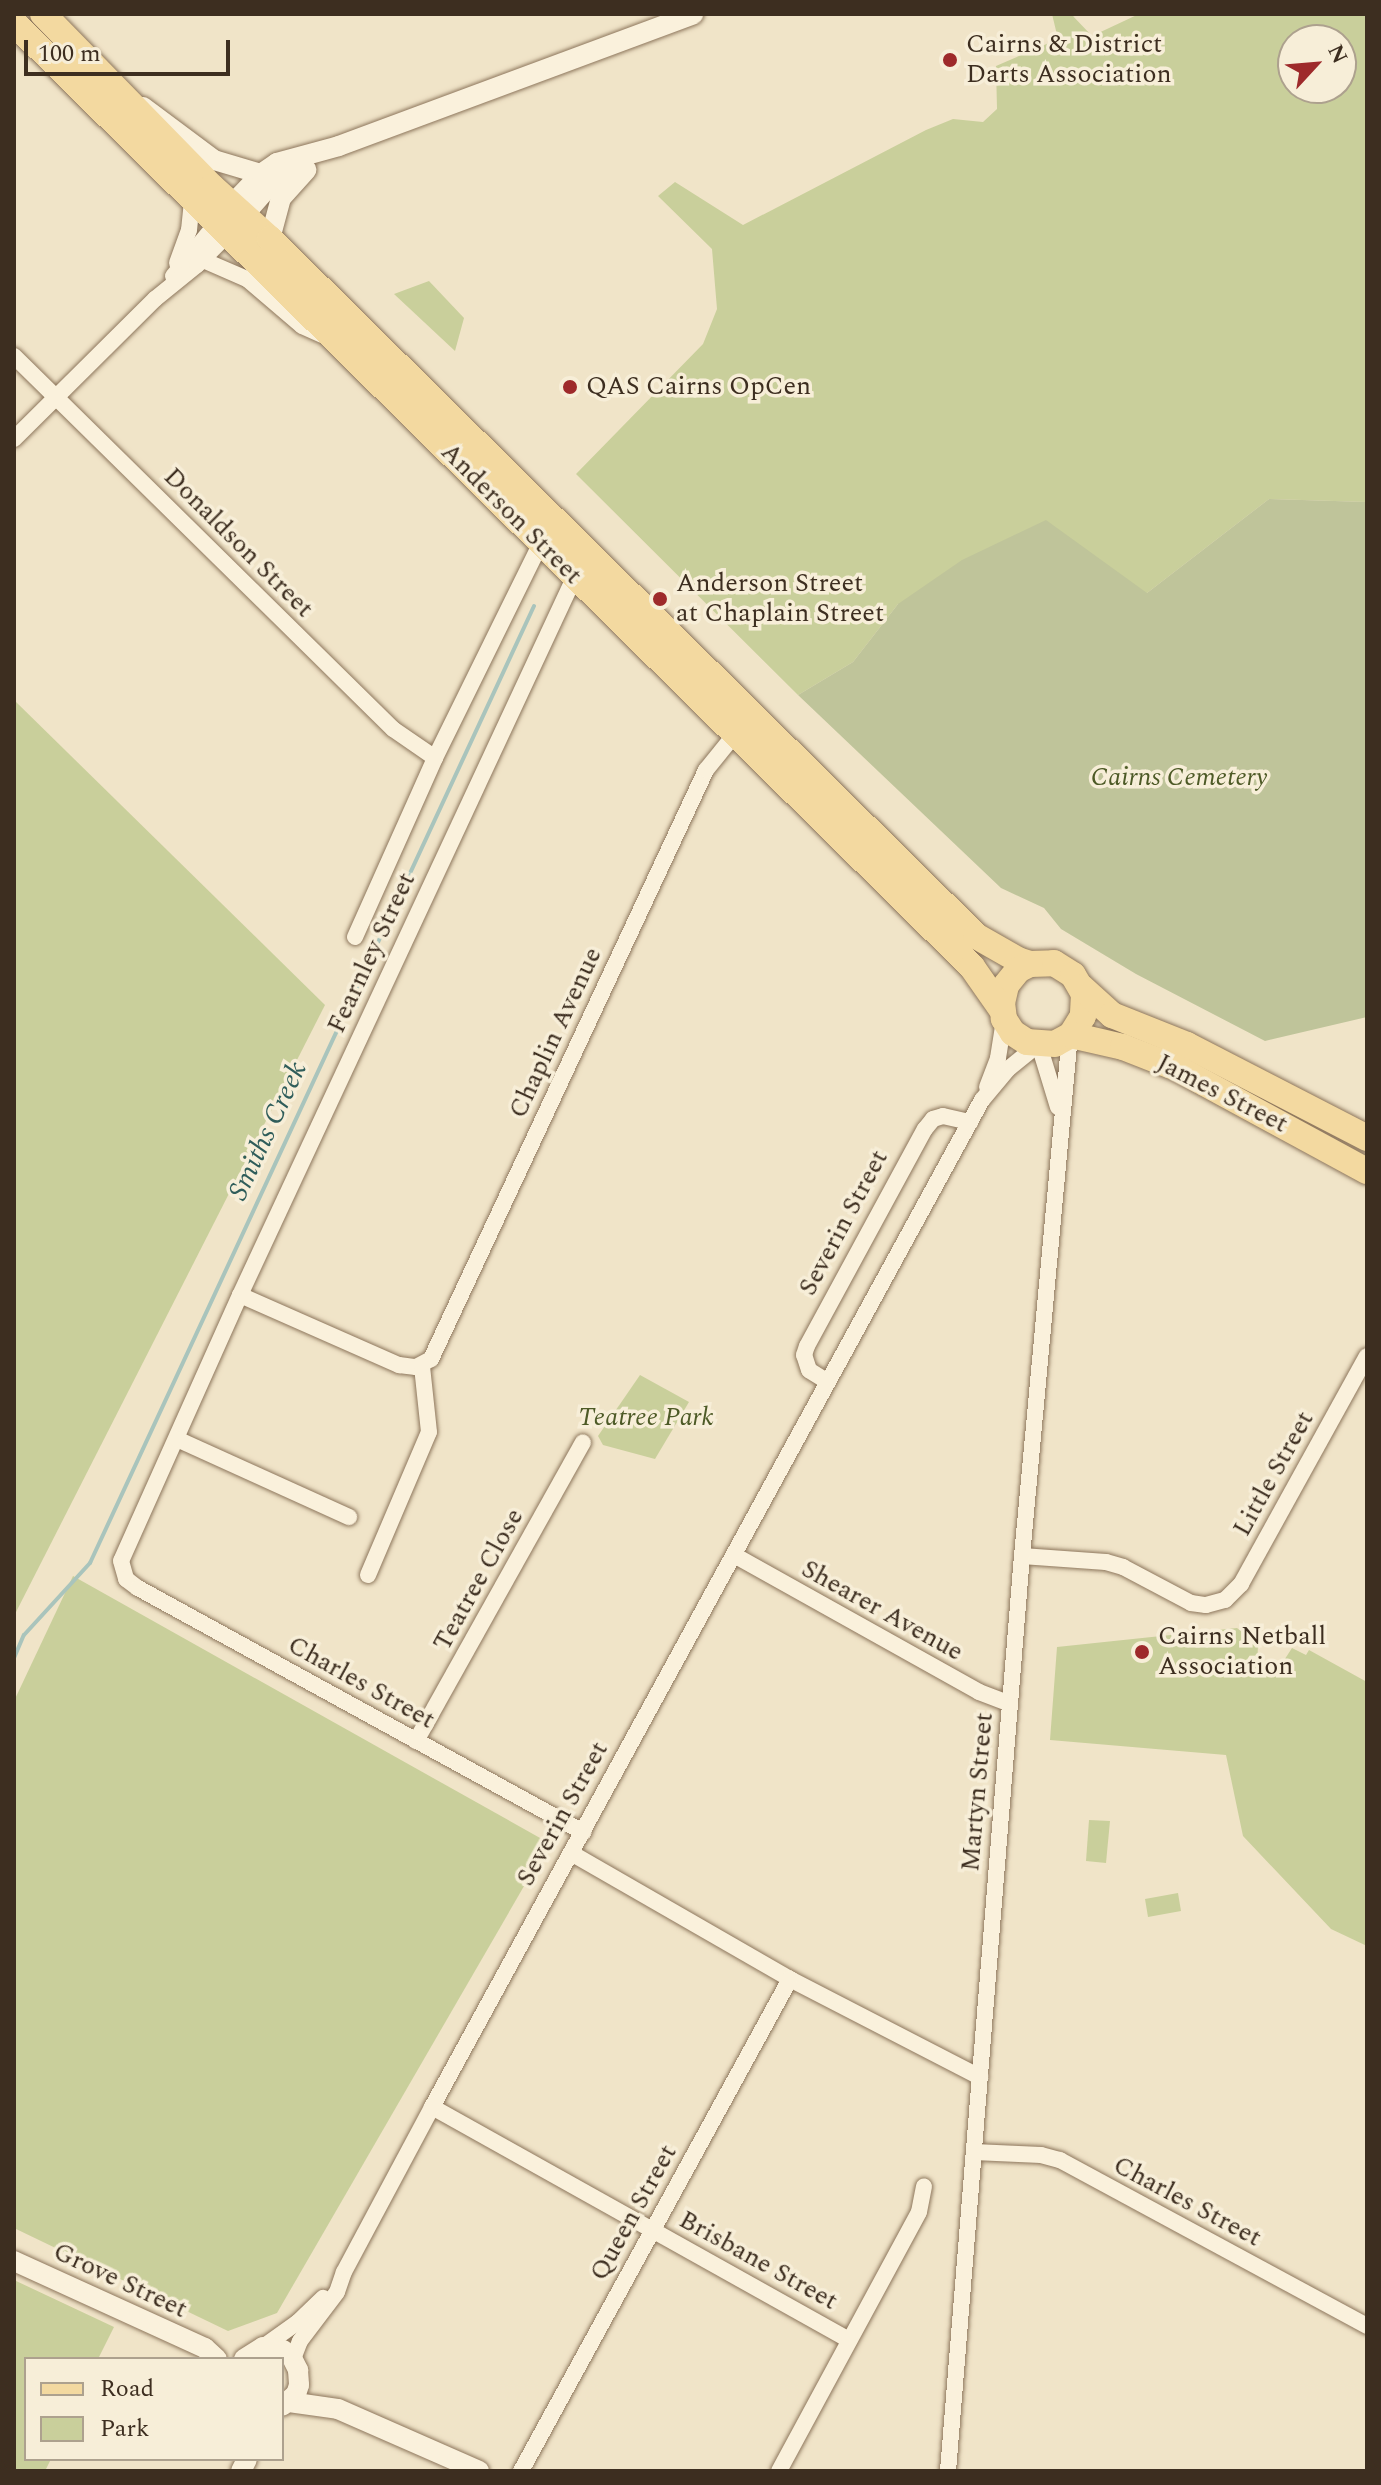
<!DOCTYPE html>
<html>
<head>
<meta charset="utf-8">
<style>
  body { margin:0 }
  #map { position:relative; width:1381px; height:2485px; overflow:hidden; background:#f0e4c8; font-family:Spectral,serif }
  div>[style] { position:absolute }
  .green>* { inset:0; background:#c9cf9b }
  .cemetery>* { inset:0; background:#bfc49a }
  .stream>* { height:4px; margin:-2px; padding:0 2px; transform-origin:2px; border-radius:2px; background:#a9c4bc }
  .roads { filter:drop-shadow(0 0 2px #8d765c) drop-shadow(0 0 2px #8d765c) }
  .minor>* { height:16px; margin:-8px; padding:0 8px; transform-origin:8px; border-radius:8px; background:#faf1dc }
  .tertiary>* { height:20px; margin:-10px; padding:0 10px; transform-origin:10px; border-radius:10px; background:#faf1dc }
  .primary>* { height:26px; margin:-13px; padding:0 13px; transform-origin:13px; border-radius:13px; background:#f3d9a0 }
  .dots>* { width:22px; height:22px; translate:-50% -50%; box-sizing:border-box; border:4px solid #f7eed8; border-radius:50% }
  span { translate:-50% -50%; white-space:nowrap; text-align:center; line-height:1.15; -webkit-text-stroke:7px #f7eed8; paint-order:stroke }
  .poi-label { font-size:26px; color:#3d2e20 }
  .left { translate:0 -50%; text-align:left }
  .street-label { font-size:26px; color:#3d2e20 }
  .park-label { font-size:26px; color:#4d5a26; font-style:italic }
  .water-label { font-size:28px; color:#2f5d5a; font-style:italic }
  .frame { position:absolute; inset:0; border:16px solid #3d2e20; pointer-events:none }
  .legend { position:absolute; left:24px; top:2357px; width:260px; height:104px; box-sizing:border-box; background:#f7eed8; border:2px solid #ada18e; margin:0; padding:10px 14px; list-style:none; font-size:24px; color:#3d2e20 }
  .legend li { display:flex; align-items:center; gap:16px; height:40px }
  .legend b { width:40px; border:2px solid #ada18e }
  .north { position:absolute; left:1277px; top:24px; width:80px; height:80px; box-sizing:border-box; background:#f7eed8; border:2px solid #ada18e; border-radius:50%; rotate:64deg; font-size:22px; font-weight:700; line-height:32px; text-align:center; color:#3d2e20 }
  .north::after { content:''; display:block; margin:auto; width:28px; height:36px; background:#9e2a2b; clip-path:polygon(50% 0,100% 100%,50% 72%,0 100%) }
  .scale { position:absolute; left:24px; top:40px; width:206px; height:36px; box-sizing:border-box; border:4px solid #3d2e20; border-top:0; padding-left:10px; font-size:24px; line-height:28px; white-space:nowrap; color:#3d2e20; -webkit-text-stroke:6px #f7eed8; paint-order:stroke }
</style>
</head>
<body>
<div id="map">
  <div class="green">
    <i style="clip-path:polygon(evenodd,1052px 14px,1071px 14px,1092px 36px,1139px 14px,1367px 14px,1367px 502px,1269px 499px,1147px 593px,898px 604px,853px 662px,798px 695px,576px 474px,703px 344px,717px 309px,712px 249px,658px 196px,675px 182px,743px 225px,926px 130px,953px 119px,983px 122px,997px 109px,996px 66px,1058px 39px,1052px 14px,1293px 40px,1341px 40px,1341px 88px,1293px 88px,1293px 40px)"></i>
    <i style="clip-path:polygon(429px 281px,464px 318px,455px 351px,394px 294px)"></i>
    <i style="clip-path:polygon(14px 700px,325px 1005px,14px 1616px)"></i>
    <i style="clip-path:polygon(640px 1375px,689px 1402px,655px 1459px,603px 1445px,598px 1436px)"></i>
    <i style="clip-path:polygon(73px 1576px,549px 1843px,277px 2313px,228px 2331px,14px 2228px,14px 1701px)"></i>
    <i style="clip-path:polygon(1237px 1628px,1258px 1645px,1257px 1668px,1269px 1669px,1281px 1665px,1292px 1648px,1306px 1655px,1309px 1650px,1367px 1682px,1367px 1946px,1331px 1929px,1243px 1836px,1226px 1755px,1050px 1740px,1057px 1647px)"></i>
    <i style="clip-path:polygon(1089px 1820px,1110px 1821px,1106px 1863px,1086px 1861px)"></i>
    <i style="clip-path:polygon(1178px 1893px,1181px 1911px,1148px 1917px,1145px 1899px)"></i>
    <i style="clip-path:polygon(14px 2280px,114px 2327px,98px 2359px,26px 2359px,26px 2459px,51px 2459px,45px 2471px,14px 2471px)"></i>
  </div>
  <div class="cemetery">
    <i style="clip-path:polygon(1269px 499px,1367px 502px,1367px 1017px,1265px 1041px,1136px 974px,1061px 929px,1044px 908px,1001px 888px,798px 695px,853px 662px,898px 604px,962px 560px,1046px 520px,1147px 593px)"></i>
  </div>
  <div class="stream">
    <i style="left:14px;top:1658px;width:25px;rotate:-67deg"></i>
    <i style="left:24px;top:1635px;width:98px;rotate:-47.5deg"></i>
    <i style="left:90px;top:1563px;width:1055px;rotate:-65.11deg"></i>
  </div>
  <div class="roads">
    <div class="minor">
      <i style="left:203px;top:260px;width:48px;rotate:23.4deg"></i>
      <i style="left:247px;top:279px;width:72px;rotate:40.5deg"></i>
      <i style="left:302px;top:326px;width:22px;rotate:24deg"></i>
      <i style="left:177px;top:263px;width:35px;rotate:-70deg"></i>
      <i style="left:189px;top:230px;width:30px;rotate:-84deg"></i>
      <i style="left:173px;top:276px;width:67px;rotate:-50.4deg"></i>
      <i style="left:14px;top:356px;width:532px;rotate:44.54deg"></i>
      <i style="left:393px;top:729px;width:51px;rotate:34.6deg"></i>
      <i style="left:14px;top:439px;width:199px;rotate:-44.8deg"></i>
      <i style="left:155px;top:299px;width:54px;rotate:-39deg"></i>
      <i style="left:197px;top:265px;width:42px;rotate:-45deg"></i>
      <i style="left:575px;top:576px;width:793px;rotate:114.98deg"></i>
      <i style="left:240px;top:1295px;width:291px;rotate:114.1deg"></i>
      <i style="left:121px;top:1561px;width:19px;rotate:74deg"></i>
      <i style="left:126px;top:1579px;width:15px;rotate:37deg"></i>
      <i style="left:138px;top:1588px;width:508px;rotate:28.74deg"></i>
      <i style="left:355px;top:937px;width:196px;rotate:-65.9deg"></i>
      <i style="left:435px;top:758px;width:240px;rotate:-63.8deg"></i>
      <i style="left:1039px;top:1045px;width:65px;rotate:73deg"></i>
      <i style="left:987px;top:1087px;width:31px;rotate:-69deg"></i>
      <i style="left:998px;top:1058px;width:37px;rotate:-81deg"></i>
      <i style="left:240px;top:1295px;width:174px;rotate:23.8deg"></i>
      <i style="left:399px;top:1365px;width:17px;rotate:7deg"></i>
      <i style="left:416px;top:1367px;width:17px;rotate:-28deg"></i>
      <i style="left:431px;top:1359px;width:650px;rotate:-64.97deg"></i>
      <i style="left:706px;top:770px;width:54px;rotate:-51deg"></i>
      <i style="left:828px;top:1382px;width:22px;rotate:-148deg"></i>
      <i style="left:809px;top:1370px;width:16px;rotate:-108deg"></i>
      <i style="left:804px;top:1355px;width:9px;rotate:-72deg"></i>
      <i style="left:807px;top:1346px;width:247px;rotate:-61.5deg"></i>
      <i style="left:925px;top:1129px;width:13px;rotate:-51deg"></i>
      <i style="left:933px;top:1119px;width:10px;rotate:-17deg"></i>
      <i style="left:943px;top:1116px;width:28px;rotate:13deg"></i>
      <i style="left:177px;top:1439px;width:189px;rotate:24.4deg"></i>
      <i style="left:734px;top:1555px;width:281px;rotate:29.2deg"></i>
      <i style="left:979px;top:1692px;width:33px;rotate:21deg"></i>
      <i style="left:1022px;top:1556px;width:84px;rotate:4.1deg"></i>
      <i style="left:1106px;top:1562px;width:18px;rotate:16deg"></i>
      <i style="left:1123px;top:1567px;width:77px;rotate:27.9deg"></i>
      <i style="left:1191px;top:1603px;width:15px;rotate:8deg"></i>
      <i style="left:1206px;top:1605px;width:20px;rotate:-15deg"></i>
      <i style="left:1225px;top:1600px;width:23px;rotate:-45deg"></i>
      <i style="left:1241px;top:1584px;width:260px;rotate:-61.1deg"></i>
      <i style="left:368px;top:1575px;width:155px;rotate:-66.9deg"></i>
      <i style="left:429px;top:1432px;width:66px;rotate:-96.1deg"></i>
      <i style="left:416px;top:1741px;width:342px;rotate:-60.8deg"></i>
      <i style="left:571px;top:1853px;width:253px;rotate:29.9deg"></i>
      <i style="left:790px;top:1979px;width:214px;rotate:27.3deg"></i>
      <i style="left:432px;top:2107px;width:478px;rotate:29.2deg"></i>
      <i style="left:974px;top:2152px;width:67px;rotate:2.6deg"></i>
      <i style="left:1041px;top:2155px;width:20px;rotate:15deg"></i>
      <i style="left:1060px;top:2160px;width:349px;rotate:28.4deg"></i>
      <i style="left:263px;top:2347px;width:43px;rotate:-35.5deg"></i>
      <i style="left:298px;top:2322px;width:35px;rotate:-44deg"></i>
      <i style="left:293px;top:2359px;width:19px;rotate:-69deg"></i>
      <i style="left:300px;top:2341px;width:61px;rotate:-52.9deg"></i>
      <i style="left:337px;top:2292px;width:21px;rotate:-71deg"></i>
      <i style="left:344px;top:2272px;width:187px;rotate:-61.9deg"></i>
      <i style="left:432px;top:2107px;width:1147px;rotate:-61.36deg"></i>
      <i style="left:982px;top:1100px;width:40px;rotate:-50deg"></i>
      <i style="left:1008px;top:1069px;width:38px;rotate:-39deg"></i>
      <i style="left:521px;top:2471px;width:561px;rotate:-61.33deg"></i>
      <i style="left:779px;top:2471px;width:294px;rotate:-61.6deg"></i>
      <i style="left:919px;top:2212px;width:26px;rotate:-79deg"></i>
      <i style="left:948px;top:2471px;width:918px;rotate:-85.38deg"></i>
      <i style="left:1022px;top:1556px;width:523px;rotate:-84.74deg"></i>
    </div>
    <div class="tertiary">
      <i style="left:143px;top:107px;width:89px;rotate:36.7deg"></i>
      <i style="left:214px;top:160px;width:49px;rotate:16.6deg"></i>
      <i style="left:224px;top:213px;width:54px;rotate:-46.5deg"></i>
      <i style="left:261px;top:174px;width:19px;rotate:-35deg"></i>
      <i style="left:277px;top:163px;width:64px;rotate:-15.3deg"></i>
      <i style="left:339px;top:146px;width:378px;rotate:-20.4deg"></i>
      <i style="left:236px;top:224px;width:55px;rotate:-48.7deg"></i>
      <i style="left:272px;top:183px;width:25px;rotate:-34deg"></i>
      <i style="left:270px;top:239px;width:42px;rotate:-75deg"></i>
      <i style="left:281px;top:198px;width:38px;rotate:-48deg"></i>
      <i style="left:14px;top:2261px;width:210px;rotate:24.5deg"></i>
      <i style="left:205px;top:2348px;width:16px;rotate:43deg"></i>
      <i style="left:244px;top:2359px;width:22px;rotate:-32deg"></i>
      <i style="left:263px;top:2347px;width:20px;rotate:9deg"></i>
      <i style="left:283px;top:2350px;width:10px;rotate:37deg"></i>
      <i style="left:291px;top:2356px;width:16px;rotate:63deg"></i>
      <i style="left:298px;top:2370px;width:15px;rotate:86deg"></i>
      <i style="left:299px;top:2385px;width:9px;rotate:108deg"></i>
      <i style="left:296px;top:2394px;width:18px;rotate:139deg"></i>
      <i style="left:289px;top:2402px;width:49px;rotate:8.1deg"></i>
      <i style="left:338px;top:2409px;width:154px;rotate:23.7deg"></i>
      <i style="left:241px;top:2471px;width:13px;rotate:-63deg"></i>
    </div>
    <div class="primary">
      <i style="left:43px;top:14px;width:242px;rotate:45.7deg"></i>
      <i style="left:212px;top:187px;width:78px;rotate:41.9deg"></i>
      <i style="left:270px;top:239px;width:992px;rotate:44.63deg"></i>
      <i style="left:976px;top:936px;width:48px;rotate:29.7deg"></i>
      <i style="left:1018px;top:960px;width:13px;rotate:18deg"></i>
      <i style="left:1030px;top:964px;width:24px;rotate:-2deg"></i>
      <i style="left:1054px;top:963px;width:22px;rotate:32deg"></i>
      <i style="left:1073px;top:975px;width:22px;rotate:60deg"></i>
      <i style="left:1084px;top:994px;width:22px;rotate:93deg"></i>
      <i style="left:1083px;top:1016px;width:22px;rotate:122deg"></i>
      <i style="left:1071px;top:1035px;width:18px;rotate:151deg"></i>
      <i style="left:1055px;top:1044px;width:28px;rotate:-176deg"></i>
      <i style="left:1027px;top:1042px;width:17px;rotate:-147deg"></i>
      <i style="left:1013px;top:1033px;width:17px;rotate:-123deg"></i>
      <i style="left:1004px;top:1019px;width:16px;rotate:-97deg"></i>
      <i style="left:1002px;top:1003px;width:18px;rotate:-77deg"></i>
      <i style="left:1006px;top:985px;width:19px;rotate:-51deg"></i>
      <i style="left:1018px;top:970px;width:13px;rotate:-27deg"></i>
      <i style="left:14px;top:23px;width:1345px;rotate:44.58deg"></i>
      <i style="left:972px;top:967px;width:52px;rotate:55.1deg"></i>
      <i style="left:1081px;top:987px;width:42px;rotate:42.1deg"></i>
      <i style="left:1112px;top:1015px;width:81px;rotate:21.8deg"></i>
      <i style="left:1187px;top:1045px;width:203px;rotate:27.3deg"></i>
      <i style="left:1071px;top:1035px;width:53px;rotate:13deg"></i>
      <i style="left:1123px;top:1047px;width:58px;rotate:21.3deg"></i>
      <i style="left:1177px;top:1068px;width:216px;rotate:28.5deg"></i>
    </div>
  </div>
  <div class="dots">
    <i style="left:950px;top:60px;background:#9e2a2b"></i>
    <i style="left:570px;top:387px;background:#9e2a2b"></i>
    <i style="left:660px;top:599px;background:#9e2a2b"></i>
    <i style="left:1142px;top:1652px;background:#9e2a2b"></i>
  </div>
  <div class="poi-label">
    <span class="left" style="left:966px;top:60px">Cairns &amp; District<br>Darts Association</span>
    <span class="left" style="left:586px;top:387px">QAS Cairns OpCen</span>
    <span class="left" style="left:676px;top:599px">Anderson Street<br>at Chaplain Street</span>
    <span class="left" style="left:1158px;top:1652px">Cairns Netball<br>Association</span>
  </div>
  <div class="street-label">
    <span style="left:511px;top:514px;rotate:45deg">Anderson Street</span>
    <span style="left:238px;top:543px;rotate:45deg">Donaldson Street</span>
    <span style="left:372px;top:953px;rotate:-65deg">Fearnley Street</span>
    <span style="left:556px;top:1033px;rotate:-65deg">Chaplin Avenue</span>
    <span style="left:1222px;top:1094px;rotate:27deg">James Street</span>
    <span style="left:844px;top:1223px;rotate:-62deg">Severin Street</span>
    <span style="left:1274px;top:1474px;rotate:-61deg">Little Street</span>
    <span style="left:479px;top:1580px;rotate:-61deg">Teatree Close</span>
    <span style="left:882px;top:1611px;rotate:29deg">Shearer Avenue</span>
    <span style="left:361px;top:1683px;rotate:29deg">Charles Street</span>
    <span style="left:978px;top:1792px;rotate:-85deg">Martyn Street</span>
    <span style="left:563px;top:1814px;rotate:-61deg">Severin Street</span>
    <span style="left:1187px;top:2202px;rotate:28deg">Charles Street</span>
    <span style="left:634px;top:2213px;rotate:-61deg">Queen Street</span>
    <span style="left:758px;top:2261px;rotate:29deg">Brisbane Street</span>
    <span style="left:120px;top:2281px;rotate:25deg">Grove Street</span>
  </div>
  <div class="park-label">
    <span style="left:1179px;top:778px">Cairns Cemetery</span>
    <span style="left:646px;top:1418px">Teatree Park</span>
  </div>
  <div class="water-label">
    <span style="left:268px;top:1131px;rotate:-65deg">Smiths Creek</span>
  </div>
  <div class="frame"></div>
  <ul class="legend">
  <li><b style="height:10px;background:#f3d9a0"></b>Road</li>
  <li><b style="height:22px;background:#c9cf9b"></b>Park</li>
  </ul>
  <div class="north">N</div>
  <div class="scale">100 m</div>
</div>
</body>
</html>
